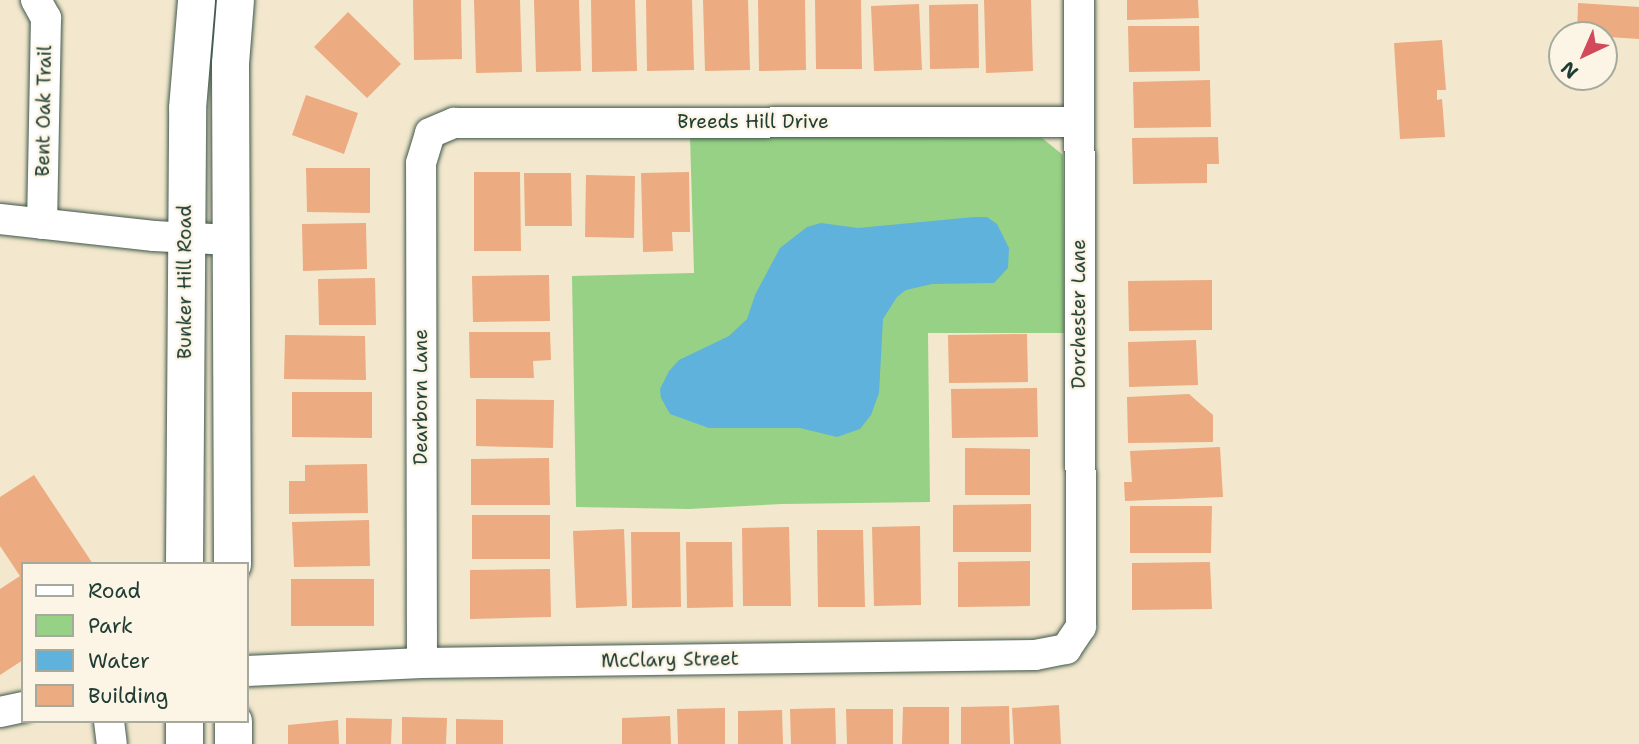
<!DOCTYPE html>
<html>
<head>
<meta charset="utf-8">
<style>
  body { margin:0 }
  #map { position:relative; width:1639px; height:744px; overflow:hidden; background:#f3e8cd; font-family:"Shantell Sans",sans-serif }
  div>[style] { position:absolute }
  .green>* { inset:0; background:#96d185 }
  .water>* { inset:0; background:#5fb2db }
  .building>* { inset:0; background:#ecab80 }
  .roads { filter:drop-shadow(0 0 2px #3f574b) drop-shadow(0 0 2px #3f574b) }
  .minor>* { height:30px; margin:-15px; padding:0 15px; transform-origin:15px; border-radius:15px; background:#fff }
  .major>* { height:37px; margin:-18.5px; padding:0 18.5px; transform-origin:18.5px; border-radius:18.5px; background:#fff }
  span { translate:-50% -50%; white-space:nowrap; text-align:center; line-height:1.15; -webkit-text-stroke:5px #fcf5e5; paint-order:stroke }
  .street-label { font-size:19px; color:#1f3d34 }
  .legend { position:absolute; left:21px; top:562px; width:228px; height:161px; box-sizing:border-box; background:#fcf5e5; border:2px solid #a4ab9e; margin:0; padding:9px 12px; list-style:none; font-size:21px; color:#1f3d34 }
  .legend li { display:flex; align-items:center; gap:14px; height:35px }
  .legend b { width:35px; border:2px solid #a4ab9e }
  .north { position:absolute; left:1548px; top:21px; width:70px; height:70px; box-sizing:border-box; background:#fcf5e5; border:2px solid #a4ab9e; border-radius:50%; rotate:224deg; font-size:19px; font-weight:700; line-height:28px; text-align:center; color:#1f3d34 }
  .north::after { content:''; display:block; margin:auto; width:24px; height:32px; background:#d1495b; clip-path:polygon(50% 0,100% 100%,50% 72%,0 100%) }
</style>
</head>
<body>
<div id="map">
  <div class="green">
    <i style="clip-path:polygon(690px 136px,1042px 138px,1063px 155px,1064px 333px,928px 333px,930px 502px,782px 504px,689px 509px,576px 507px,572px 276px,694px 273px)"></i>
  </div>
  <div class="water">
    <i style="clip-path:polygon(974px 217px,987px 217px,997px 224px,1009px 248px,1008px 268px,994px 283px,932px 284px,906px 290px,897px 297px,883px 319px,879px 393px,871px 415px,860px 429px,837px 437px,800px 428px,709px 428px,670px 414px,661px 398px,660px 389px,669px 371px,679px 360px,729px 336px,747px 319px,755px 295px,780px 248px,807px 227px,821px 223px,858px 228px)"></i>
  </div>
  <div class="building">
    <i style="clip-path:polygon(413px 0,461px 0,462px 59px,414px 60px)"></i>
    <i style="clip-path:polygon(474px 0,520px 0,522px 72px,476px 73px)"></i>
    <i style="clip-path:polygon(534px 0,579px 0,581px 71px,536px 72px)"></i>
    <i style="clip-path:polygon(591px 0,635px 0,637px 71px,592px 72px)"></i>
    <i style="clip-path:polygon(646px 0,692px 0,694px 70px,647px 71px)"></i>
    <i style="clip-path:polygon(703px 0,748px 0,750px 70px,705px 71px)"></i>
    <i style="clip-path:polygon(758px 0,805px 0,806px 70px,759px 71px)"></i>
    <i style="clip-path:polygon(815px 0,861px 0,862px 69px,816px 69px)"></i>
    <i style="clip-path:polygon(984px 0,1031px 0,1033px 71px,986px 73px)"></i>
    <i style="clip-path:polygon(1127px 0,1198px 0,1199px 18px,1127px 20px)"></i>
    <i style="clip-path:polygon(1578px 3px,1639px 7px,1639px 39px,1577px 35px)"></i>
    <i style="clip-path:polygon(919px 4px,922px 70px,874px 71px,871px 6px)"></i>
    <i style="clip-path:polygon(978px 4px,979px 68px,930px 69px,929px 5px)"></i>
    <i style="clip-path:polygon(348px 12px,401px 64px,367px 98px,314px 47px)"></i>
    <i style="clip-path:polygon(1128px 26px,1199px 26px,1200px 71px,1129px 72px)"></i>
    <i style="clip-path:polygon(1442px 40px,1446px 90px,1437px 90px,1437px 100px,1442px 99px,1445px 137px,1400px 139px,1394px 43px)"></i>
    <i style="clip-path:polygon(1210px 80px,1211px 127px,1134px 128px,1133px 82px)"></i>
    <i style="clip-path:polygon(306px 95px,358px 113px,344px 154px,292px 135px)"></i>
    <i style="clip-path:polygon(1218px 137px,1219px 164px,1207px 164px,1207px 183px,1133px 184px,1132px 138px)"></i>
    <i style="clip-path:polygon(306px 168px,370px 168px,370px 213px,307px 212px)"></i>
    <i style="clip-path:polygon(474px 172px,520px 172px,521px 251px,474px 251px)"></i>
    <i style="clip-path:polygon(689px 172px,690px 232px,672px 232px,673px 251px,643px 252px,641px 173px)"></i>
    <i style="clip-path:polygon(524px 173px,571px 173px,572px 226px,525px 226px)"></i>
    <i style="clip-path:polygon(586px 175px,635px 176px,634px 238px,585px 237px)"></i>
    <i style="clip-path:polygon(366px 223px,367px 269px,303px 271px,302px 224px)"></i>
    <i style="clip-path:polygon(549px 275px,550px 321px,473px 322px,472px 276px)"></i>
    <i style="clip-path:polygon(375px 278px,376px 325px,319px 325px,318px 279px)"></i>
    <i style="clip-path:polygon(1212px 280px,1212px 330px,1129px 331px,1128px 281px)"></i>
    <i style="clip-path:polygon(469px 332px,550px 332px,551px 360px,533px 361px,534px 378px,470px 378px)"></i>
    <i style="clip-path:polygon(1027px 334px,1028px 382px,949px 383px,948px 335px)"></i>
    <i style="clip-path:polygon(285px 335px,365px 336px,366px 380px,284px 379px)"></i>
    <i style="clip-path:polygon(1196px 340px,1198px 385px,1129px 387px,1128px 342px)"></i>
    <i style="clip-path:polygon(1037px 388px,1038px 437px,952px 438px,951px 389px)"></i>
    <i style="clip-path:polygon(292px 392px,372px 392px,372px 438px,292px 437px)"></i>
    <i style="clip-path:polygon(1189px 394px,1213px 415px,1213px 442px,1128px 443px,1127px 397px)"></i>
    <i style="clip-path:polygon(476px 399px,554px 400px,553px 448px,476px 446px)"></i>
    <i style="clip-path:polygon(1220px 447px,1223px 497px,1125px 501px,1124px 482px,1132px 482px,1130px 451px)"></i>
    <i style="clip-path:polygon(965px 448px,1030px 449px,1030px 495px,965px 495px)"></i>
    <i style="clip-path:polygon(549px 458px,550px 505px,471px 505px,471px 459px)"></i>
    <i style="clip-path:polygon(367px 464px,368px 513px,289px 514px,289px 481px,305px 481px,305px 465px)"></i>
    <i style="clip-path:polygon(34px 475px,93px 564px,23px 564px,23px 660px,0 675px,0 589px,20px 576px,0 546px,0 497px)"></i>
    <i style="clip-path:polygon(1031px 504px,1031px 552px,953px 552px,953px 505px)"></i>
    <i style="clip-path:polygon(1130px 506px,1212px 506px,1211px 553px,1130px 553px)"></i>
    <i style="clip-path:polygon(472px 515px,550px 515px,550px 559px,472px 559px)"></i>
    <i style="clip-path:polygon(369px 520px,370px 566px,294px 567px,292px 522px)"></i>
    <i style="clip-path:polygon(920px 526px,921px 605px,874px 606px,872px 527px)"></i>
    <i style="clip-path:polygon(789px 527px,791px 606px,743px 606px,742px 528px)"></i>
    <i style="clip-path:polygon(624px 529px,627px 606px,576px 608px,573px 531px)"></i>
    <i style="clip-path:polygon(817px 530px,863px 530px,865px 607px,818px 607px)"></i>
    <i style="clip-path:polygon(631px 532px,680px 532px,681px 607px,632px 608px)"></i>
    <i style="clip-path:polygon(686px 542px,732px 542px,733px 607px,687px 608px)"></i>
    <i style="clip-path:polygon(1030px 561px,1030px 606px,958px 607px,958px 562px)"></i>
    <i style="clip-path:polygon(1210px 562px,1212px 609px,1132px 610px,1132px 563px)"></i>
    <i style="clip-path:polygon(550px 569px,551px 617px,470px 619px,470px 570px)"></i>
    <i style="clip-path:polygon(291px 579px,374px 579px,374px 626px,291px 626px)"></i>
    <i style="clip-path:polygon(1059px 705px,1061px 744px,1014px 744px,1012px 708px)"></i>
    <i style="clip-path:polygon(1009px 706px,1010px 744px,961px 744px,961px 707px)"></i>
    <i style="clip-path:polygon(903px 707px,949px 707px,949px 744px,902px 744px)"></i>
    <i style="clip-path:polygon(725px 708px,725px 744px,678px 744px,677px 709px)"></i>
    <i style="clip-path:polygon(835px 708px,836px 744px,791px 744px,790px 709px)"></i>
    <i style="clip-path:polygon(846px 709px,893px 709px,893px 744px,847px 744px)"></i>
    <i style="clip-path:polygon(782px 710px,783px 744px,738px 744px,738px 711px)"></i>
    <i style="clip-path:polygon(670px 716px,671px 744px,622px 744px,622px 718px)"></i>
    <i style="clip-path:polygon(402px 717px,447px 718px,446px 744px,402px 744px)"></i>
    <i style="clip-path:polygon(346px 718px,392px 719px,391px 744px,346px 744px)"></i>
    <i style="clip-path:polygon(456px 719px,503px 720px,503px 744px,456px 744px)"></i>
    <i style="clip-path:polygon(338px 720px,339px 744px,288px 744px,288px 725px)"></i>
  </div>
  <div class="roads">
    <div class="minor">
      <i style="left:36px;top:0;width:21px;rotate:61deg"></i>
      <i style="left:46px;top:18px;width:206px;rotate:91.1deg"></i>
      <i style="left:0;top:219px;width:155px;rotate:6.3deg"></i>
      <i style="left:154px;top:236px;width:77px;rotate:3deg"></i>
      <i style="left:422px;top:663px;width:500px;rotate:-90.11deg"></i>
      <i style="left:421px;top:163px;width:31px;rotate:-73deg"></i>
      <i style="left:430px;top:133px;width:26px;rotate:-23deg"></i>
      <i style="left:454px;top:123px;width:624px;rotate:-0.09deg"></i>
      <i style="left:247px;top:671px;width:175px;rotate:-2.6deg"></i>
      <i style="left:422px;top:663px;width:613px;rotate:-0.75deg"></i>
      <i style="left:1035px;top:655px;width:32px;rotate:-11deg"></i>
      <i style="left:1066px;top:649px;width:27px;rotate:-56deg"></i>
      <i style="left:1081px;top:627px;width:627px;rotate:-90.18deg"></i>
      <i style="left:0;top:712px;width:24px;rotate:-12deg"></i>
      <i style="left:109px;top:721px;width:23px;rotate:83deg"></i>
    </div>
    <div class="major">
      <i style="left:184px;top:564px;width:456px;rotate:-89.6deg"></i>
      <i style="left:187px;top:108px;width:108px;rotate:-85.2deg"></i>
      <i style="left:232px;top:564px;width:501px;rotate:-90.23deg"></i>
      <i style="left:230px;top:63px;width:63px;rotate:-85.5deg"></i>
      <i style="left:184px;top:721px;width:23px;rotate:90deg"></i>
      <i style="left:233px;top:721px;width:23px;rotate:90deg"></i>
    </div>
  </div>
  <div class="street-label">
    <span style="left:44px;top:111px;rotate:-89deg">Bent Oak Trail</span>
    <span style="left:753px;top:122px">Breeds Hill Drive</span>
    <span style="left:185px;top:282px;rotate:-90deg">Bunker Hill Road</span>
    <span style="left:1079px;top:314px;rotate:-90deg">Dorchester Lane</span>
    <span style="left:421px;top:397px;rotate:-90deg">Dearborn Lane</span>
    <span style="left:670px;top:660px;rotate:-1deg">McClary Street</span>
  </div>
  <ul class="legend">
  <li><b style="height:9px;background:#fff"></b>Road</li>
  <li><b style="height:19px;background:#96d185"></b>Park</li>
  <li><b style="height:19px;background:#5fb2db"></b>Water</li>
  <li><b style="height:19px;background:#ecab80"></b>Building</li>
  </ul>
  <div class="north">N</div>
</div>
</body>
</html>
